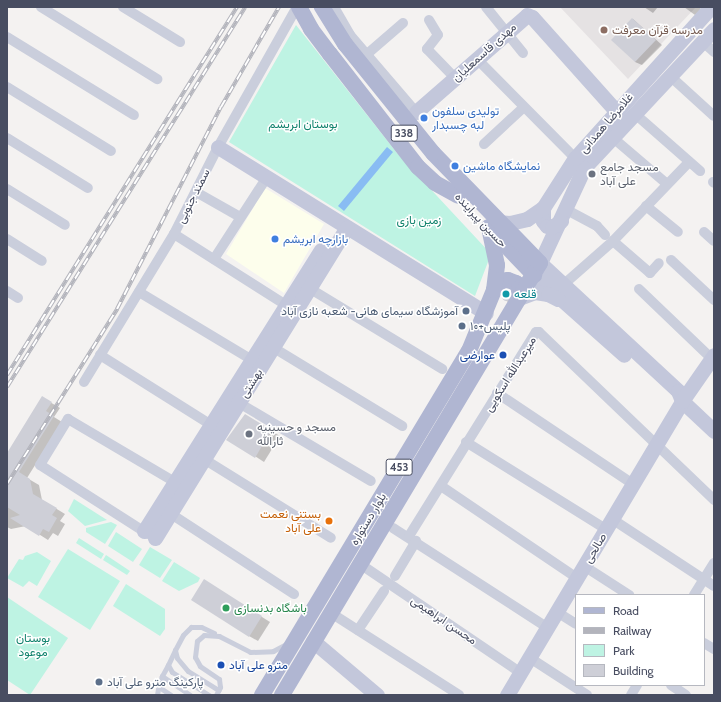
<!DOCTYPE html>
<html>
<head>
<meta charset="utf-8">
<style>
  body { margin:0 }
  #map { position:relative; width:721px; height:702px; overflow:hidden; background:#f4f2f1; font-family:Cabin,Vazirmatn,sans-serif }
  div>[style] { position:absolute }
  .commercial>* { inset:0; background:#fdfeec }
  .education>* { inset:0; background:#e5e2e3 }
  .green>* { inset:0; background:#bef3e3 }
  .water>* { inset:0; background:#89bcf3 }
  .shadow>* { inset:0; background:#0003 }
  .building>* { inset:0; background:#cecfd7 }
  .round { border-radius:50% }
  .lane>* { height:5px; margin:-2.5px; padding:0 2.5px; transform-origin:2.5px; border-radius:2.5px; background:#cacedc }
  .street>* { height:10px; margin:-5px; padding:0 5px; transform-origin:5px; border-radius:5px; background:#cacedc }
  .secondary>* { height:15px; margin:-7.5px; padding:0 7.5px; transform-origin:7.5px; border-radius:7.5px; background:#c3c7db }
  .primary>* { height:16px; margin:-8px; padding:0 8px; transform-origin:8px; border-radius:8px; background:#b0b6d2 }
  .rail>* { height:4px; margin-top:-2px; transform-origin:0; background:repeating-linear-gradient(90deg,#fff 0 8px,#b3b4bc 0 16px); box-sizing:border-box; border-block:1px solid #b3b4bc }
  .dots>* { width:11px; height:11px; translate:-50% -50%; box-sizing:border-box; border:2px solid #fff; border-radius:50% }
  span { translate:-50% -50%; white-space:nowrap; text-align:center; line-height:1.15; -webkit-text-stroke:3px #fff; paint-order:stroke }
  .shield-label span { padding:1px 3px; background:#fff; border:1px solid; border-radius:3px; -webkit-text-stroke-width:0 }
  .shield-label { font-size:11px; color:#484d61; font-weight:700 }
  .education-label { font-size:12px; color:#785e54 }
  .left { translate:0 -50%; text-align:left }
  .street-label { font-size:12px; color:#484d61 }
  .shop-label { font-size:12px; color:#366cbe }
  .park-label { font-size:12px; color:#11836d }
  .worship-label { font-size:12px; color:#5b616d }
  .culture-label { font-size:12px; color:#0d838f }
  .service-label { font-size:12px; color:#4e5e75 }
  .right { translate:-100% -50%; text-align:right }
  .transit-label { font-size:12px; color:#164399 }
  .food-label { font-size:12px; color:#c56008 }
  .leisure-label { font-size:12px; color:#27864d }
  .frame { position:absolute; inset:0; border:8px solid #484d61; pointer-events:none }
  .legend { position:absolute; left:575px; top:594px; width:130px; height:92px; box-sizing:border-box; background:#fff; border:1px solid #b6b8c0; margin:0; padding:5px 7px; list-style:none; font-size:12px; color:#484d61 }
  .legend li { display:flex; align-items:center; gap:8px; height:20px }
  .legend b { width:20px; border:1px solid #b6b8c0 }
</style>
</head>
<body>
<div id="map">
  <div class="commercial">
    <i style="clip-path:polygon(265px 188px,324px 224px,284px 293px,226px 254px)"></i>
  </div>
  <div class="education">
    <i style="clip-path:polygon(560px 7px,696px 7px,628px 79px)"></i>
  </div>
  <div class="green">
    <i style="clip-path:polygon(296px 25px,397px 153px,491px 254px,475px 296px,229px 142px)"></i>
    <i style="clip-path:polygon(74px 499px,107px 520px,85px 526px,68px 511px)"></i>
    <i style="clip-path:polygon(111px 522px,117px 525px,105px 544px,86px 532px,86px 528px)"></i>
    <i style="clip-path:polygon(116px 532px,142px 549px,133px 562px,108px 546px)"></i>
    <i style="clip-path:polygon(79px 538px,104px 554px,101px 559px,76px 543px)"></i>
    <i style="clip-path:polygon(150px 547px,172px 560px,160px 578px,139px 565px)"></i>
    <i style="clip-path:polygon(68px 549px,120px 581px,90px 630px,38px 597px)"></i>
    <i style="clip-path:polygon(37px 552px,51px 561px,37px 586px,29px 581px,23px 587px,7px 578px,19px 559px,23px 560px,25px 556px)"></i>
    <i style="clip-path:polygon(106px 555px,130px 571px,127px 575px,103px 560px)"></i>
    <i style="clip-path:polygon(174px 562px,200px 578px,198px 582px,179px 591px,162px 581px)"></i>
    <i style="clip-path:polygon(126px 584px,165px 609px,165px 629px,160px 636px,113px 606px)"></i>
    <i style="clip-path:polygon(7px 597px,68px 638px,30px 695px,7px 680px)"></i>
  </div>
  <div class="water">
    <i style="clip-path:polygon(387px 147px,393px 152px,344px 211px,338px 206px)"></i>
  </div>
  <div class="shadow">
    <i style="clip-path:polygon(644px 7px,658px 7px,653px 13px)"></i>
    <i style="clip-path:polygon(684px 7px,699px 7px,701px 9px,695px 15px)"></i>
    <i style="clip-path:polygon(633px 19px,662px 45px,642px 65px,635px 62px)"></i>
    <i style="clip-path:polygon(507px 291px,513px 294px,510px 303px,503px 299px)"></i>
    <i style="clip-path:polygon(43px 398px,60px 408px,54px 417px,62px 422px,27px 478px,39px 485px,42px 500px,65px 514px,60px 521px,65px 524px,58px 536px,53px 533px,48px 540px,26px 526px,11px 529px,7px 527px,7px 455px)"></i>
    <i style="clip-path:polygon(245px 415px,280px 436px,264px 462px,228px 439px)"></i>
    <i style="clip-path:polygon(213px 586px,270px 622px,258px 641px,249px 636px)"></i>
  </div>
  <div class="building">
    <i style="clip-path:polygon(632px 18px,656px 40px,635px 62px,611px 40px)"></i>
    <i class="round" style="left:501.5px;top:291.5px;width:9px;height:9px"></i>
    <i style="clip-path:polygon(42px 396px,52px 402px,46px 411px,54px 416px,19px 472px,30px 479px,33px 494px,57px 508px,52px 515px,57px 518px,49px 532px,43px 529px,39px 536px,10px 518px,20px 515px,7px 507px,7px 453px)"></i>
    <i style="clip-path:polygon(245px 414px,271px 430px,255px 458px,226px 440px)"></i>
    <i style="clip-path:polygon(204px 579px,262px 616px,249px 637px,191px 600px)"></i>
  </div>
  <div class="lane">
    <i style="left:214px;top:633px;width:14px;rotate:-155deg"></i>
    <i style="left:201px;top:627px;width:10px;rotate:180deg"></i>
    <i style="left:191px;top:627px;width:11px;rotate:135deg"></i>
    <i style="left:183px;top:635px;width:17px;rotate:118deg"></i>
    <i style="left:175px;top:650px;width:8px;rotate:76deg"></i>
    <i style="left:177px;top:658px;width:17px;rotate:50deg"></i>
    <i style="left:188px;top:671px;width:36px;rotate:32deg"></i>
    <i style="left:175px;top:650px;width:17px;rotate:115deg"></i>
    <i style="left:168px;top:665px;width:8px;rotate:60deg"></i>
    <i style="left:172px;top:672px;width:44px;rotate:31.9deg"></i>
    <i style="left:168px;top:665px;width:13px;rotate:119deg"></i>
    <i style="left:162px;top:676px;width:34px;rotate:34deg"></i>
    <i style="left:162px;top:676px;width:11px;rotate:105deg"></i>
    <i style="left:159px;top:687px;width:14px;rotate:34deg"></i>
    <i style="left:157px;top:695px;width:12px;rotate:-81deg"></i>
    <i style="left:216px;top:695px;width:9px;rotate:-63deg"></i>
    <i style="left:220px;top:687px;width:8px;rotate:-97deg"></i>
    <i style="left:219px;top:679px;width:23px;rotate:-146deg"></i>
    <i style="left:200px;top:666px;width:10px;rotate:-119deg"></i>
    <i style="left:195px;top:657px;width:16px;rotate:-83deg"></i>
    <i style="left:197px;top:641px;width:9px;rotate:-41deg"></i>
    <i style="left:204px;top:635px;width:15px;rotate:4deg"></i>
    <i style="left:219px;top:636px;width:35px;rotate:27deg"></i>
    <i style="left:250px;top:652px;width:23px;rotate:-2deg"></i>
    <i style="left:273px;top:651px;width:15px;rotate:-28deg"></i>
  </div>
  <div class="street">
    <i style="left:41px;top:7px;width:137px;rotate:31.8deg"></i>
    <i style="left:123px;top:7px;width:67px;rotate:31.6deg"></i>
    <i style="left:334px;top:7px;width:32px;rotate:60deg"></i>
    <i style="left:350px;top:35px;width:101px;rotate:49.4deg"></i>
    <i style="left:486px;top:7px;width:59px;rotate:51.2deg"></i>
    <i style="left:429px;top:20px;width:17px;rotate:59deg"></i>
    <i style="left:438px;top:35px;width:18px;rotate:128deg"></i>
    <i style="left:427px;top:49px;width:40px;rotate:46deg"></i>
    <i style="left:7px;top:37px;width:149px;rotate:31.6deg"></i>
    <i style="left:703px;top:42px;width:15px;rotate:42deg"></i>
    <i style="left:366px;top:55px;width:49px;rotate:-40.9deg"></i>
    <i style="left:477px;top:59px;width:139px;rotate:45.3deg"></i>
    <i style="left:670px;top:76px;width:59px;rotate:42.3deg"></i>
    <i style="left:7px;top:87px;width:122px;rotate:31.6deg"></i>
    <i style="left:634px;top:113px;width:88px;rotate:41.3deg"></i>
    <i style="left:612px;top:137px;width:72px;rotate:40.5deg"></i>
    <i style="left:7px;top:138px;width:95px;rotate:31.7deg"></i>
    <i style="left:484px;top:144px;width:54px;rotate:-42.8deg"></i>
    <i style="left:713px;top:182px;width:1px;rotate:45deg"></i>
    <i style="left:7px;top:189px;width:68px;rotate:31.8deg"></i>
    <i style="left:196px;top:192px;width:51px;rotate:29.6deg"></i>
    <i style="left:646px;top:206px;width:41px;rotate:39.1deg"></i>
    <i style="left:567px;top:210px;width:34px;rotate:28deg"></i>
    <i style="left:597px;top:226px;width:12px;rotate:48deg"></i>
    <i style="left:704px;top:232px;width:13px;rotate:42deg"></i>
    <i style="left:174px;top:234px;width:133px;rotate:32.4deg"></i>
    <i style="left:7px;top:239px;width:41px;rotate:32.2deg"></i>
    <i style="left:613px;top:241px;width:49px;rotate:40.9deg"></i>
    <i style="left:650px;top:273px;width:13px;rotate:-48deg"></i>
    <i style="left:214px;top:259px;width:98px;rotate:-57.1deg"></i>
    <i style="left:671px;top:260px;width:59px;rotate:42.9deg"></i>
    <i style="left:563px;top:285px;width:67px;rotate:-41.3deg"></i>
    <i style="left:613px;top:241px;width:110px;rotate:-46.1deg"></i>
    <i style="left:309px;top:288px;width:156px;rotate:31.3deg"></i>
    <i style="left:639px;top:289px;width:104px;rotate:43.8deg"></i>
    <i style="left:7px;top:291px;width:13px;rotate:32deg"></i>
    <i style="left:139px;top:292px;width:132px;rotate:31deg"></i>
    <i style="left:269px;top:345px;width:156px;rotate:31.3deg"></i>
    <i style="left:100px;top:355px;width:131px;rotate:32.2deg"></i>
    <i style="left:84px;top:382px;width:173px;rotate:-58.7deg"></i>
    <i style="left:174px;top:234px;width:97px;rotate:-63.2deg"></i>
    <i style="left:218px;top:147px;width:161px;rotate:-60.6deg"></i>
    <i style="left:497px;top:393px;width:164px;rotate:33.8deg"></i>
    <i style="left:239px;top:403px;width:153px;rotate:30.6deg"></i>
    <i style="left:466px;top:442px;width:165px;rotate:31.9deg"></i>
    <i style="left:199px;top:456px;width:155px;rotate:31.8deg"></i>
    <i style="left:441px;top:486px;width:164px;rotate:34.1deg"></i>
    <i style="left:165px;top:510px;width:154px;rotate:33.1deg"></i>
    <i style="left:612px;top:519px;width:122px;rotate:33.3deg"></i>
    <i style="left:393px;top:528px;width:184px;rotate:32.8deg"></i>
    <i style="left:148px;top:534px;width:128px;rotate:-147.4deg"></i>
    <i style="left:40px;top:465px;width:54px;rotate:-58.7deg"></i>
    <i style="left:68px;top:419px;width:124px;rotate:30.5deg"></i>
    <i style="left:409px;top:536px;width:240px;rotate:-58.1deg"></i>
    <i style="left:536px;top:332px;width:3px"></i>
    <i style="left:539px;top:332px;width:243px;rotate:43.8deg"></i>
    <i style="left:584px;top:566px;width:54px;rotate:32.8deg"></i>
    <i style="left:366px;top:568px;width:187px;rotate:34.1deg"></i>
    <i style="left:395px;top:576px;width:41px;rotate:-59deg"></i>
    <i style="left:694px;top:595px;width:38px;rotate:-58deg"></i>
    <i style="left:557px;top:612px;width:22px;rotate:32deg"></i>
    <i style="left:331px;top:613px;width:152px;rotate:32.6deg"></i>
    <i style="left:358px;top:630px;width:47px;rotate:-56.3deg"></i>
    <i style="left:704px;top:643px;width:12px;rotate:31deg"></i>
    <i style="left:530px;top:658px;width:68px;rotate:33deg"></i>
    <i style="left:671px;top:685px;width:18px;rotate:34deg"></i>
    <i style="left:631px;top:695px;width:12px;rotate:-59deg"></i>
  </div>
  <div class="secondary">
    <i style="left:714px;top:29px;width:190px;rotate:133.1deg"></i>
    <i style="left:584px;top:168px;width:105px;rotate:114.9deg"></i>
    <i style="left:540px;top:263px;width:188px;rotate:42.8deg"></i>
    <i style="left:678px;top:391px;width:11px;rotate:68deg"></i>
    <i style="left:682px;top:401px;width:44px;rotate:43.2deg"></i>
    <i style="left:416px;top:112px;width:147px;rotate:-41.1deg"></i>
    <i style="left:527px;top:15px;width:5px;rotate:22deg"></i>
    <i style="left:532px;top:17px;width:126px;rotate:48.2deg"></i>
    <i style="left:218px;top:147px;width:315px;rotate:31.8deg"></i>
    <i style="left:543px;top:208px;width:13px;rotate:90deg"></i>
    <i style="left:543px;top:221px;width:6px;rotate:51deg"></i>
    <i style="left:547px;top:226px;width:5px;rotate:11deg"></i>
    <i style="left:552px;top:227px;width:11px;rotate:-34deg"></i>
    <i style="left:498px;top:222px;width:12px;rotate:5deg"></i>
    <i style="left:510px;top:223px;width:17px;rotate:-13deg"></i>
    <i style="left:527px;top:219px;width:19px;rotate:-35deg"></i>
    <i style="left:543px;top:208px;width:59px;rotate:-57.4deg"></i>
    <i style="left:575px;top:158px;width:203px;rotate:-48deg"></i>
    <i style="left:534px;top:275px;width:120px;rotate:41.6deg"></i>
    <i style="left:519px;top:298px;width:17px;rotate:-21deg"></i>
    <i style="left:535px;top:292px;width:13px;rotate:9deg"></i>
    <i style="left:548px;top:294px;width:11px;rotate:27deg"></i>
    <i style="left:144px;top:531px;width:332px;rotate:-57.8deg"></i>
    <i style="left:155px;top:538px;width:365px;rotate:-58.3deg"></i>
    <i style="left:313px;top:641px;width:84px;rotate:40.2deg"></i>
    <i style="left:507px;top:695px;width:342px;rotate:-59.2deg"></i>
    <i style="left:682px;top:401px;width:56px;rotate:-55.2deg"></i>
  </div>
  <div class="primary">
    <i style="left:299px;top:7px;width:25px;rotate:61deg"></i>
    <i style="left:311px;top:29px;width:31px;rotate:53deg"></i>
    <i style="left:330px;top:54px;width:143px;rotate:52.1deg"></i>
    <i style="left:418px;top:167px;width:23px;rotate:43deg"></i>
    <i style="left:435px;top:183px;width:26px;rotate:29deg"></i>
    <i style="left:490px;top:229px;width:64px;rotate:46.3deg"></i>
    <i style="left:494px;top:290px;width:11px;rotate:-52deg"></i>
    <i style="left:501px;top:281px;width:7px;rotate:-8deg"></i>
    <i style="left:508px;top:280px;width:9px;rotate:21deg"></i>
    <i style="left:516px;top:283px;width:6px;rotate:59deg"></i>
    <i style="left:519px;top:288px;width:10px;rotate:90deg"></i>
    <i style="left:262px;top:695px;width:401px;rotate:-59deg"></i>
    <i style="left:469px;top:351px;width:66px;rotate:-67.7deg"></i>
    <i style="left:494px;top:290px;width:25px;rotate:-83deg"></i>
    <i style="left:497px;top:265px;width:39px;rotate:-102deg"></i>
    <i style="left:282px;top:695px;width:503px;rotate:-59.15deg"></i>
    <i style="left:540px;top:263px;width:153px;rotate:-134.2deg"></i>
    <i style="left:433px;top:153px;width:140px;rotate:-128.9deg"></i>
    <i style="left:345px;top:44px;width:44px;rotate:-121.9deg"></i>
  </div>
  <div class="rail">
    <i style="left:7px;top:375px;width:434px;rotate:-58deg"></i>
    <i style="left:7px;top:387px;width:448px;rotate:-57.9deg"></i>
    <i style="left:7px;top:484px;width:207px;rotate:-57.8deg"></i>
    <i style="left:117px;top:309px;width:227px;rotate:-62.8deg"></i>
    <i style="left:221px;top:107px;width:116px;rotate:-59.9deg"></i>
  </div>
  <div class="dots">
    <i style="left:604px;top:30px;background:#8d6e63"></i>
    <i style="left:424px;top:118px;background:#3f7fe0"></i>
    <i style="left:455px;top:166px;background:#3f7fe0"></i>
    <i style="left:592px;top:174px;background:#6b7280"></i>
    <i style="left:275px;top:239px;background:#3f7fe0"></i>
    <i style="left:506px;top:294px;background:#0f9aa8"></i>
    <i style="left:466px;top:311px;background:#5c6f8a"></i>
    <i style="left:462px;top:326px;background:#5c6f8a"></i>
    <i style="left:503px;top:355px;background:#1a4fb4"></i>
    <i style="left:249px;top:434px;background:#6b7280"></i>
    <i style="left:329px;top:521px;background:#e8710a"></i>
    <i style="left:226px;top:608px;background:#2e9e5b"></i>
    <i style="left:221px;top:665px;background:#1a4fb4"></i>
    <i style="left:99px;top:682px;background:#5c6f8a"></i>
  </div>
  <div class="shield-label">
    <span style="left:404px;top:133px">338</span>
    <span style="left:399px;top:467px">453</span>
  </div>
  <div class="education-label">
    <span class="left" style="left:612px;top:30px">مدرسه قرآن معرفت</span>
  </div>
  <div class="street-label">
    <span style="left:484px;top:52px;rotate:-42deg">مهدی قاسمعلیان</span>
    <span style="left:606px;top:123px;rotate:-49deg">غلامرضا همدانی</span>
    <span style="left:193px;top:196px;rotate:-63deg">سمند جنوبی</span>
    <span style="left:481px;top:220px;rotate:47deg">حسین پیراینده</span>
    <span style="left:510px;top:374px;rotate:-58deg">میرعبدالله اسکویی</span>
    <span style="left:251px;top:383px;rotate:-58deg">بهشتی</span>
    <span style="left:368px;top:519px;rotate:-59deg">بلوار دستواره</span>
    <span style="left:595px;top:548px;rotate:-59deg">صالحی</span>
    <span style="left:444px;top:620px;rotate:34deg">محسن ابراهیمی</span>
  </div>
  <div class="shop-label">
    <span class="left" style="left:432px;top:118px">تولیدی سلفون<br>لبه‌ چسبدار</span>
    <span class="left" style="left:463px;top:166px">نمایشگاه ماشین</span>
    <span class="left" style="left:283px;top:239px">بازارچه ابریشم</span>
  </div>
  <div class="park-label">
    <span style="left:303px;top:124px">بوستان ابریشم</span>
    <span style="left:419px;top:220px">زمین بازی</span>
    <span style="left:33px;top:645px">بوستان<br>موعود</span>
  </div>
  <div class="worship-label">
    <span class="left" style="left:600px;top:174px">مسجد جامع<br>علی آباد</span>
    <span class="left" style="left:257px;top:434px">مسجد و حسینیه<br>ثارالله</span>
  </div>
  <div class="culture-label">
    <span class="left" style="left:514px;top:294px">قلعه</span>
  </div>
  <div class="service-label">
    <span class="right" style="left:458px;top:311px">آموزشگاه سیمای هانی- شعبه نازی آباد</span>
    <span class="left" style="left:470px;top:326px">پلیس+۱۰</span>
    <span class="left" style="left:107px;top:682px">پارکینگ مترو علی آباد</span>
  </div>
  <div class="transit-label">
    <span class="right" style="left:495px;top:355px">عوارضی</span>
    <span class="left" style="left:229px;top:665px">مترو علی آباد</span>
  </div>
  <div class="food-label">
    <span class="right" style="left:321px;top:521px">بستنی نعمت<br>علی آباد</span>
  </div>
  <div class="leisure-label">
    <span class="left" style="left:234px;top:608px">باشگاه بدنسازی</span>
  </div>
  <div class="frame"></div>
  <ul class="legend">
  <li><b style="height:5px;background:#b0b6d2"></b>Road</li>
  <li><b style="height:5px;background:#b3b4bc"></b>Railway</li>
  <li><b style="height:11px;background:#bef3e3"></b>Park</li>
  <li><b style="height:11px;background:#cecfd7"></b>Building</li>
  </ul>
</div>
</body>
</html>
